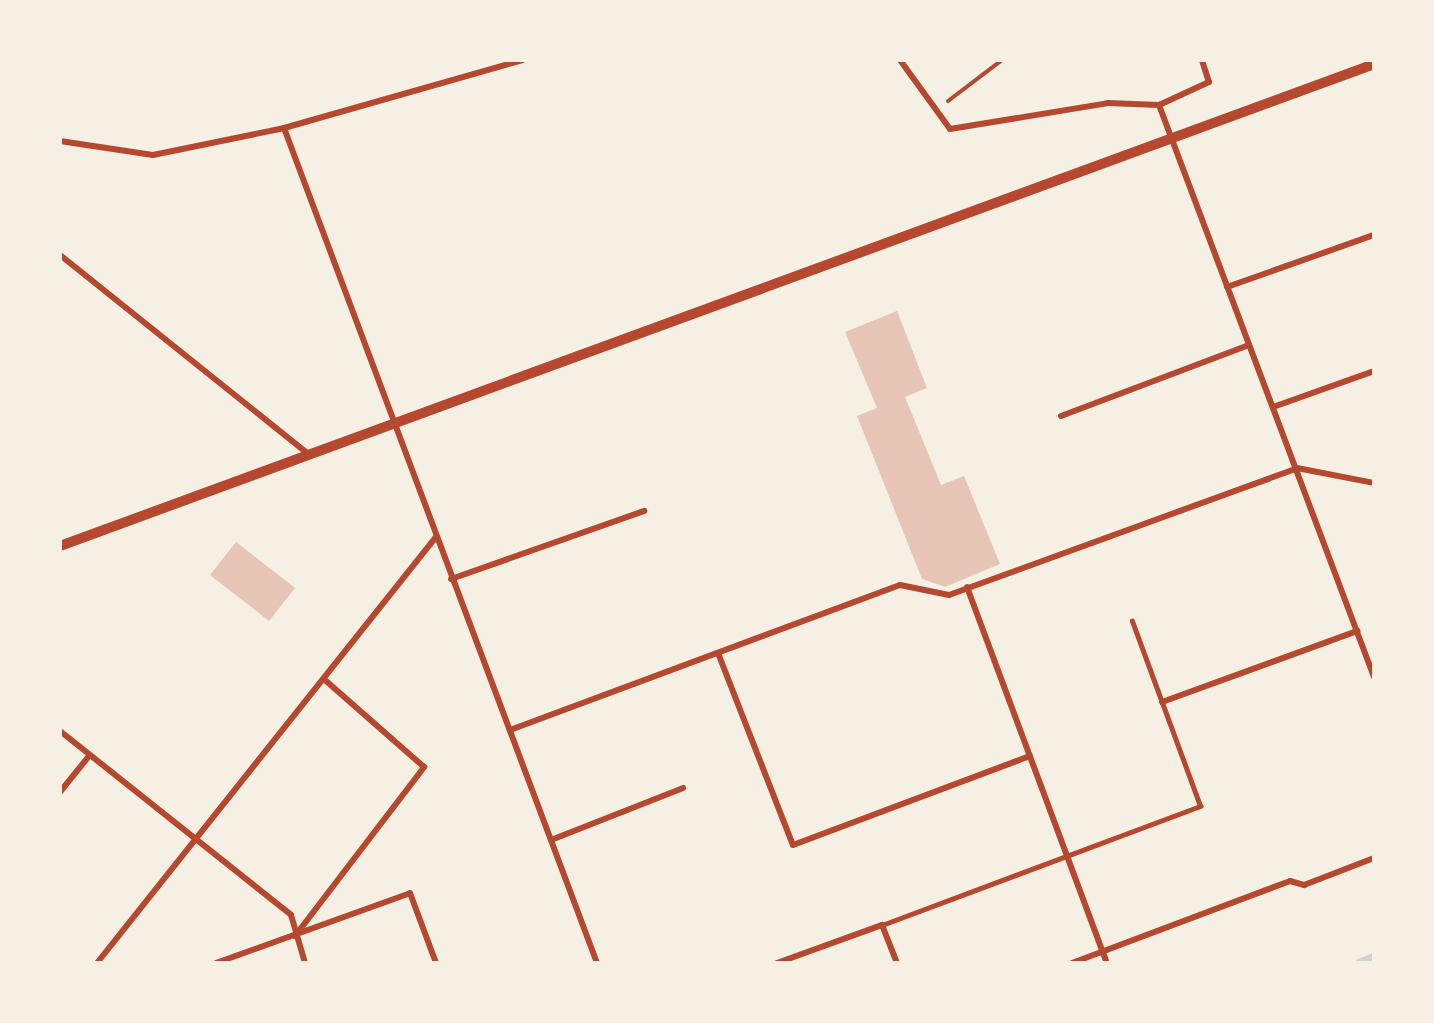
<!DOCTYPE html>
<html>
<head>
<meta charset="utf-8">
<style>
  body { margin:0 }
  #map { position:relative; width:1434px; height:1023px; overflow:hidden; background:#f6efe4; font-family:Figtree,sans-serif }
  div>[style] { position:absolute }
  .stream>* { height:8px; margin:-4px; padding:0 4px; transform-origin:4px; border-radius:4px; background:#c9d6d2 }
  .building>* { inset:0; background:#e6c5b7 }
  .path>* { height:4px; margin:-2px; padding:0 2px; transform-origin:2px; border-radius:2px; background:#b5482f }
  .service>* { height:4.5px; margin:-2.25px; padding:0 2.25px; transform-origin:2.25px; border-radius:2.25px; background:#b5482f }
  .minor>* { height:6px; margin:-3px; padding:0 3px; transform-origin:3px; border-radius:3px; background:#b5482f }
  .tertiary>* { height:10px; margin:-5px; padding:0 5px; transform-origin:5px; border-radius:5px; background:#b5482f }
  span { translate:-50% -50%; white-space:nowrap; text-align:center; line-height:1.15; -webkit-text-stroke:6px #f6efe4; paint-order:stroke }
  .frame { position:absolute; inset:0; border:62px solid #f6efe4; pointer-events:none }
</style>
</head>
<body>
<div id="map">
  <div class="stream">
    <i style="left:1359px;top:963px;width:16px;rotate:-22deg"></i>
  </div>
  <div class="building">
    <i style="clip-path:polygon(897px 311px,927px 388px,905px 397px,941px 485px,964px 476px,1000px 564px,945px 587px,922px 579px,857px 416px,877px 408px,845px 332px)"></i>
    <i style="clip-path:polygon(236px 542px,295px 588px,269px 621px,210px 575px)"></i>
  </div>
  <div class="path">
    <i style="left:948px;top:101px;width:68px;rotate:-37.2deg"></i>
  </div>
  <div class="service">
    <i style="left:882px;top:925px;width:340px;rotate:-20.5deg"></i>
    <i style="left:1200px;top:806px;width:197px;rotate:-110.2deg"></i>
  </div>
  <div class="minor">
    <i style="left:900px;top:60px;width:85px;rotate:54.1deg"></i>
    <i style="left:950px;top:129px;width:160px;rotate:-9.3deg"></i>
    <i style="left:1108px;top:103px;width:51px;rotate:2.2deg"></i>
    <i style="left:1159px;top:105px;width:55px;rotate:-24.7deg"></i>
    <i style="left:1209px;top:82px;width:23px;rotate:-108deg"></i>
    <i style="left:1159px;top:105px;width:611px;rotate:69.4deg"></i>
    <i style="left:284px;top:128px;width:892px;rotate:69.45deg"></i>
    <i style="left:60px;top:141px;width:94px;rotate:8.6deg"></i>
    <i style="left:153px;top:155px;width:134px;rotate:-11.6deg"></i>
    <i style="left:284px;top:128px;width:248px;rotate:-15.9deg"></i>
    <i style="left:60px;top:255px;width:320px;rotate:38.7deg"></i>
    <i style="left:1227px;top:287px;width:156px;rotate:-19.5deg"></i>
    <i style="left:1273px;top:407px;width:107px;rotate:-19.6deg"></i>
    <i style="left:1061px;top:416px;width:201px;rotate:-20.7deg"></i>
    <i style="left:451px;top:579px;width:205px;rotate:-19.4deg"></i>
    <i style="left:967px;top:587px;width:401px;rotate:69.6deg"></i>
    <i style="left:718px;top:653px;width:206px;rotate:68.7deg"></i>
    <i style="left:793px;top:845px;width:253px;rotate:-20.6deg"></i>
    <i style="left:1162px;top:702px;width:208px;rotate:-20deg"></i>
    <i style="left:510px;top:730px;width:416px;rotate:-20.4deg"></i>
    <i style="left:900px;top:585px;width:50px;rotate:11.5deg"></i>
    <i style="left:949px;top:595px;width:370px;rotate:-20deg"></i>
    <i style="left:1297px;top:468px;width:78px;rotate:11deg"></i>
    <i style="left:60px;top:731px;width:295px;rotate:38.5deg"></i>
    <i style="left:291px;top:915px;width:50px;rotate:73.7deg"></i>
    <i style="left:60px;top:792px;width:46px;rotate:-51.1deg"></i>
    <i style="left:551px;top:840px;width:142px;rotate:-21.5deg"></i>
    <i style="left:295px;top:936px;width:213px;rotate:-52.6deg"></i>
    <i style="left:424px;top:767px;width:133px;rotate:-138.7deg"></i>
    <i style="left:97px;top:963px;width:543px;rotate:-51.5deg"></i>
    <i style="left:216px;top:963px;width:206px;rotate:-19.8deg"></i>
    <i style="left:410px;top:893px;width:75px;rotate:69.6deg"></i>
    <i style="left:777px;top:963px;width:112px;rotate:-19.9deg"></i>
    <i style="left:882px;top:925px;width:41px;rotate:68.5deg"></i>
    <i style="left:1072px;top:963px;width:233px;rotate:-20.6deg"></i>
    <i style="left:1290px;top:881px;width:15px;rotate:16deg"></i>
    <i style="left:1304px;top:885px;width:75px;rotate:-21.1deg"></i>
  </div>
  <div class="tertiary">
    <i style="left:60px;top:546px;width:1400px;rotate:-20.14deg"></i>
  </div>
  <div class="frame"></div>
</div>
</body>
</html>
